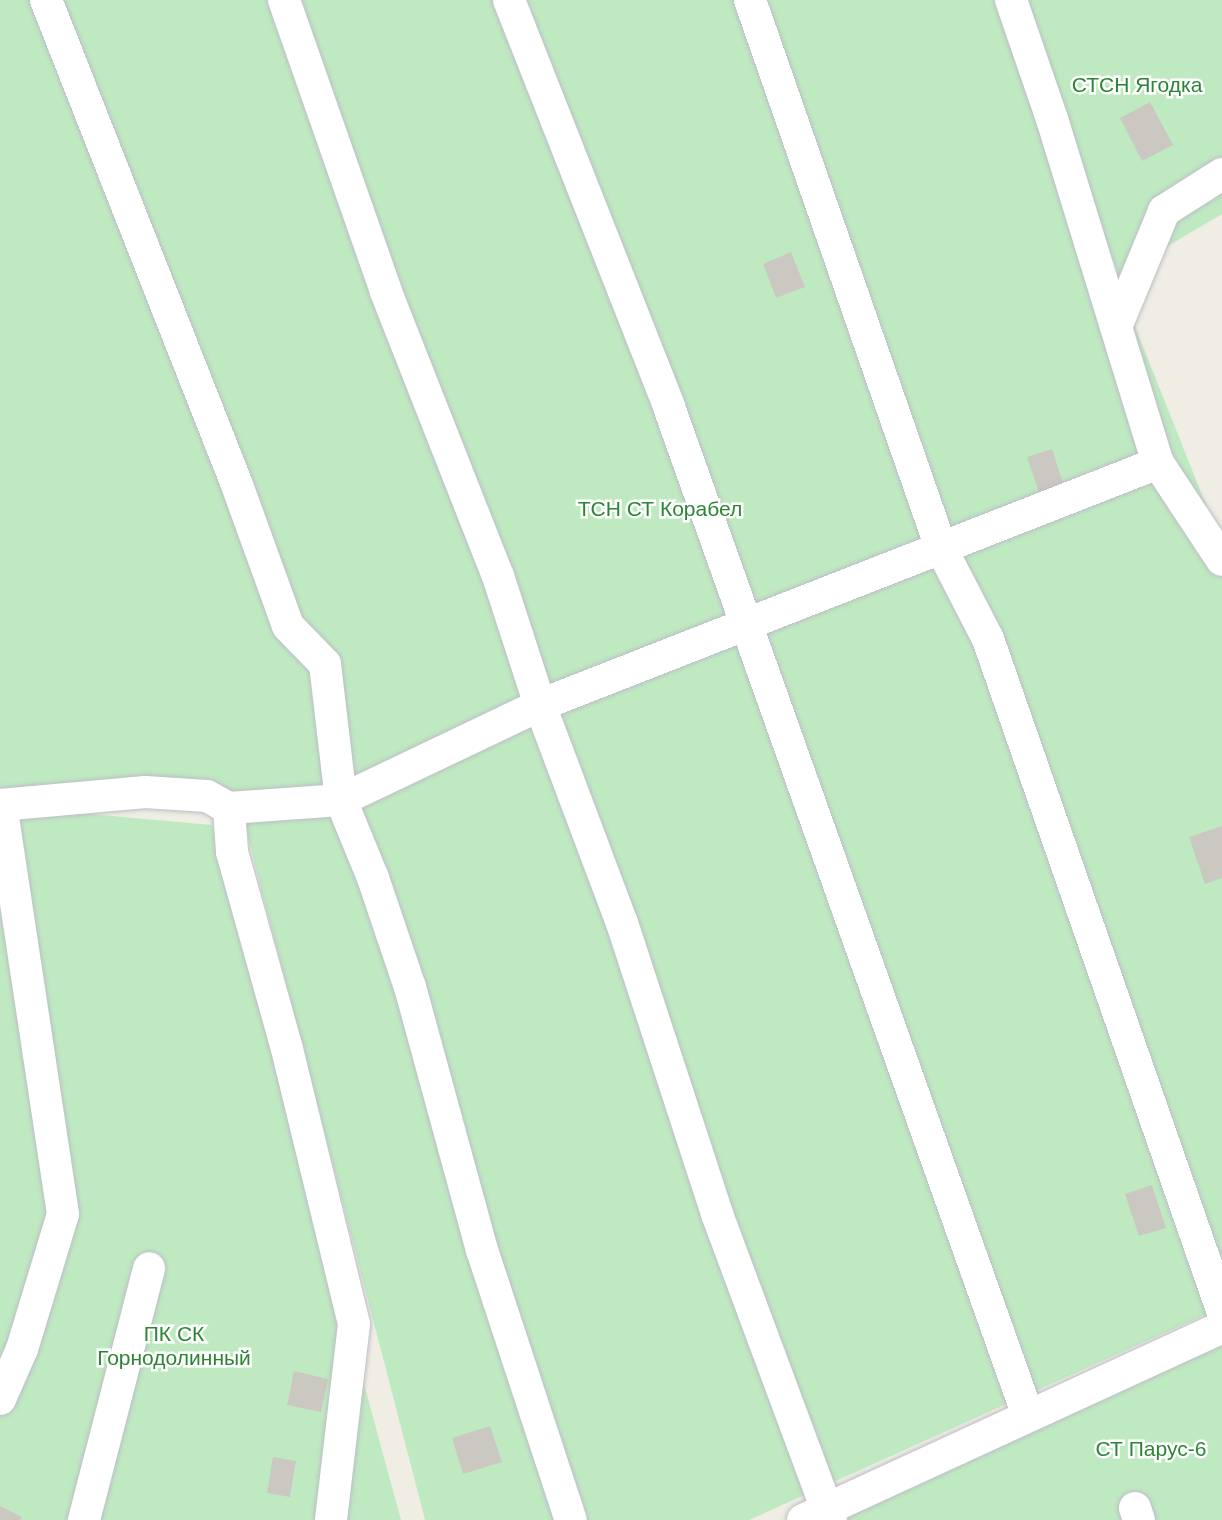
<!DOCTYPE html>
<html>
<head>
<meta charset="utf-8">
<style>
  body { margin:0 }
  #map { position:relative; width:1222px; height:1520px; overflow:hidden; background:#f0eee4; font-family:Arial,sans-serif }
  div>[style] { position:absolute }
  .green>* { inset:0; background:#bfeac1 }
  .building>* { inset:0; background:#cbc8c1 }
  .roads { filter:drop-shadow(0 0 2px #bcbec5) drop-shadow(0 0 2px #bcbec5) }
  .minor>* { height:32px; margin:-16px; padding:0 16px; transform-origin:16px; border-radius:16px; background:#fff }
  span { translate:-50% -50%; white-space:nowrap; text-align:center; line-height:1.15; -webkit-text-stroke:5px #fff; paint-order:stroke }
  .park-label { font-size:21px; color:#2c8535 }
</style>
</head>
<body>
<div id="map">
  <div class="green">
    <i style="clip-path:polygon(0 0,1005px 0,1222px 545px,1222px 1307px,749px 1520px,425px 1520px,236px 791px,0 788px)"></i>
    <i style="clip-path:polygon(1012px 0,1222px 0,1222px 214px,1119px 275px)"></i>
    <i style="clip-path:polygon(0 806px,212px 825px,401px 1520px,0 1520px)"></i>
    <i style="clip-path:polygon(1222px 1339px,1222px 1520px,843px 1520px,842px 1515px)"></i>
  </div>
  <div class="building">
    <i style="clip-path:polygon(1150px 102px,1173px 145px,1142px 161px,1120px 118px)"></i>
    <i style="clip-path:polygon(791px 252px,805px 287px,776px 298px,763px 264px)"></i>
    <i style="clip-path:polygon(1052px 449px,1064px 486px,1040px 495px,1027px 457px)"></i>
    <i style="clip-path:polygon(1222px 826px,1222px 878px,1205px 884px,1189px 837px)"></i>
    <i style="clip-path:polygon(1152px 1185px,1166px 1228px,1139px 1236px,1125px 1194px)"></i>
    <i style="clip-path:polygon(294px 1371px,328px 1379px,321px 1412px,287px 1405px)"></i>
    <i style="clip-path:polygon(490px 1426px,502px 1462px,463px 1474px,452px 1438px)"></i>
    <i style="clip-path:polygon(273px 1457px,296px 1461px,290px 1497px,267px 1493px)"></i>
    <i style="clip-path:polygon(0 1506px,22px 1517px,20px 1520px,0 1520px)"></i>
  </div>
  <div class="roads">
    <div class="minor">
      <i style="left:46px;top:0;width:521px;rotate:68.5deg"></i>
      <i style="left:237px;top:485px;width:150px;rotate:70.1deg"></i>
      <i style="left:288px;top:626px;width:53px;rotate:45.8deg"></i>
      <i style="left:325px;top:664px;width:137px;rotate:83.3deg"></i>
      <i style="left:341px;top:800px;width:84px;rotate:67.7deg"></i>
      <i style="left:373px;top:878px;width:115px;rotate:71.3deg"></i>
      <i style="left:410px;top:987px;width:273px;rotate:74.7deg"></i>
      <i style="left:482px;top:1250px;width:284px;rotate:71.8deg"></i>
      <i style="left:284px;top:0;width:309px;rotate:70.7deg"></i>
      <i style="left:386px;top:292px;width:305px;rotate:68.5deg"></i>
      <i style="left:498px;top:576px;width:136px;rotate:72deg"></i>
      <i style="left:540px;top:705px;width:233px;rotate:69.4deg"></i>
      <i style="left:622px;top:923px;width:306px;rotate:71.9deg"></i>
      <i style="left:717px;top:1214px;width:327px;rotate:69.6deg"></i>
      <i style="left:509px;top:0;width:437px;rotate:68.5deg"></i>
      <i style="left:669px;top:407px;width:1071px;rotate:70.41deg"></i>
      <i style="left:750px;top:0;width:580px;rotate:70.78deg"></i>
      <i style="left:941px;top:548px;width:102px;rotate:62.7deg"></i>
      <i style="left:988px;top:639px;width:711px;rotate:70.77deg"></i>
      <i style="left:1011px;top:0;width:126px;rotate:71deg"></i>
      <i style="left:1052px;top:119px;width:360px;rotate:72.9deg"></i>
      <i style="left:1158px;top:463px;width:116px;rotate:56.6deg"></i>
      <i style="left:1116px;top:327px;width:126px;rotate:-67.5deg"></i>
      <i style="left:1164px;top:211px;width:69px;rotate:-32.5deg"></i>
      <i style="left:0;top:805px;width:146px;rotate:-5.1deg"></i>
      <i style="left:145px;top:792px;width:62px;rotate:3.7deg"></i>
      <i style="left:207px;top:796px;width:25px;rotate:29deg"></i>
      <i style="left:229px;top:808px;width:112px;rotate:-4.1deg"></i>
      <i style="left:341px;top:800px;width:221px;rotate:-25.5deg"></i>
      <i style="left:540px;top:705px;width:664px;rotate:-21.38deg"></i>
      <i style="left:229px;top:808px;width:44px;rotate:86.1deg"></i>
      <i style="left:232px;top:852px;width:205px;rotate:74.4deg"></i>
      <i style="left:287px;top:1049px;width:283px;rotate:76.3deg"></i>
      <i style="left:354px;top:1324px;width:197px;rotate:96.7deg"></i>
      <i style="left:0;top:1399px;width:55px;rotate:-66.3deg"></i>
      <i style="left:22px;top:1349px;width:141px;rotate:-73.1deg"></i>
      <i style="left:63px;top:1214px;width:414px;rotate:-98.6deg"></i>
      <i style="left:1135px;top:1508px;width:13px;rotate:72deg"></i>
      <i style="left:84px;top:1520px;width:260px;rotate:-75.5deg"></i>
      <i style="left:803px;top:1520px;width:461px;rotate:-24.7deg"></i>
    </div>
  </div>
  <div class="park-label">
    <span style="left:1137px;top:85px">СТСН Ягодка</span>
    <span style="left:660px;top:509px">ТСН СТ Корабел</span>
    <span style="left:174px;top:1346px">ПК СК<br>Горнодолинный</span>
    <span style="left:1151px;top:1449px">СТ Парус-6</span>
  </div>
</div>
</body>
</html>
